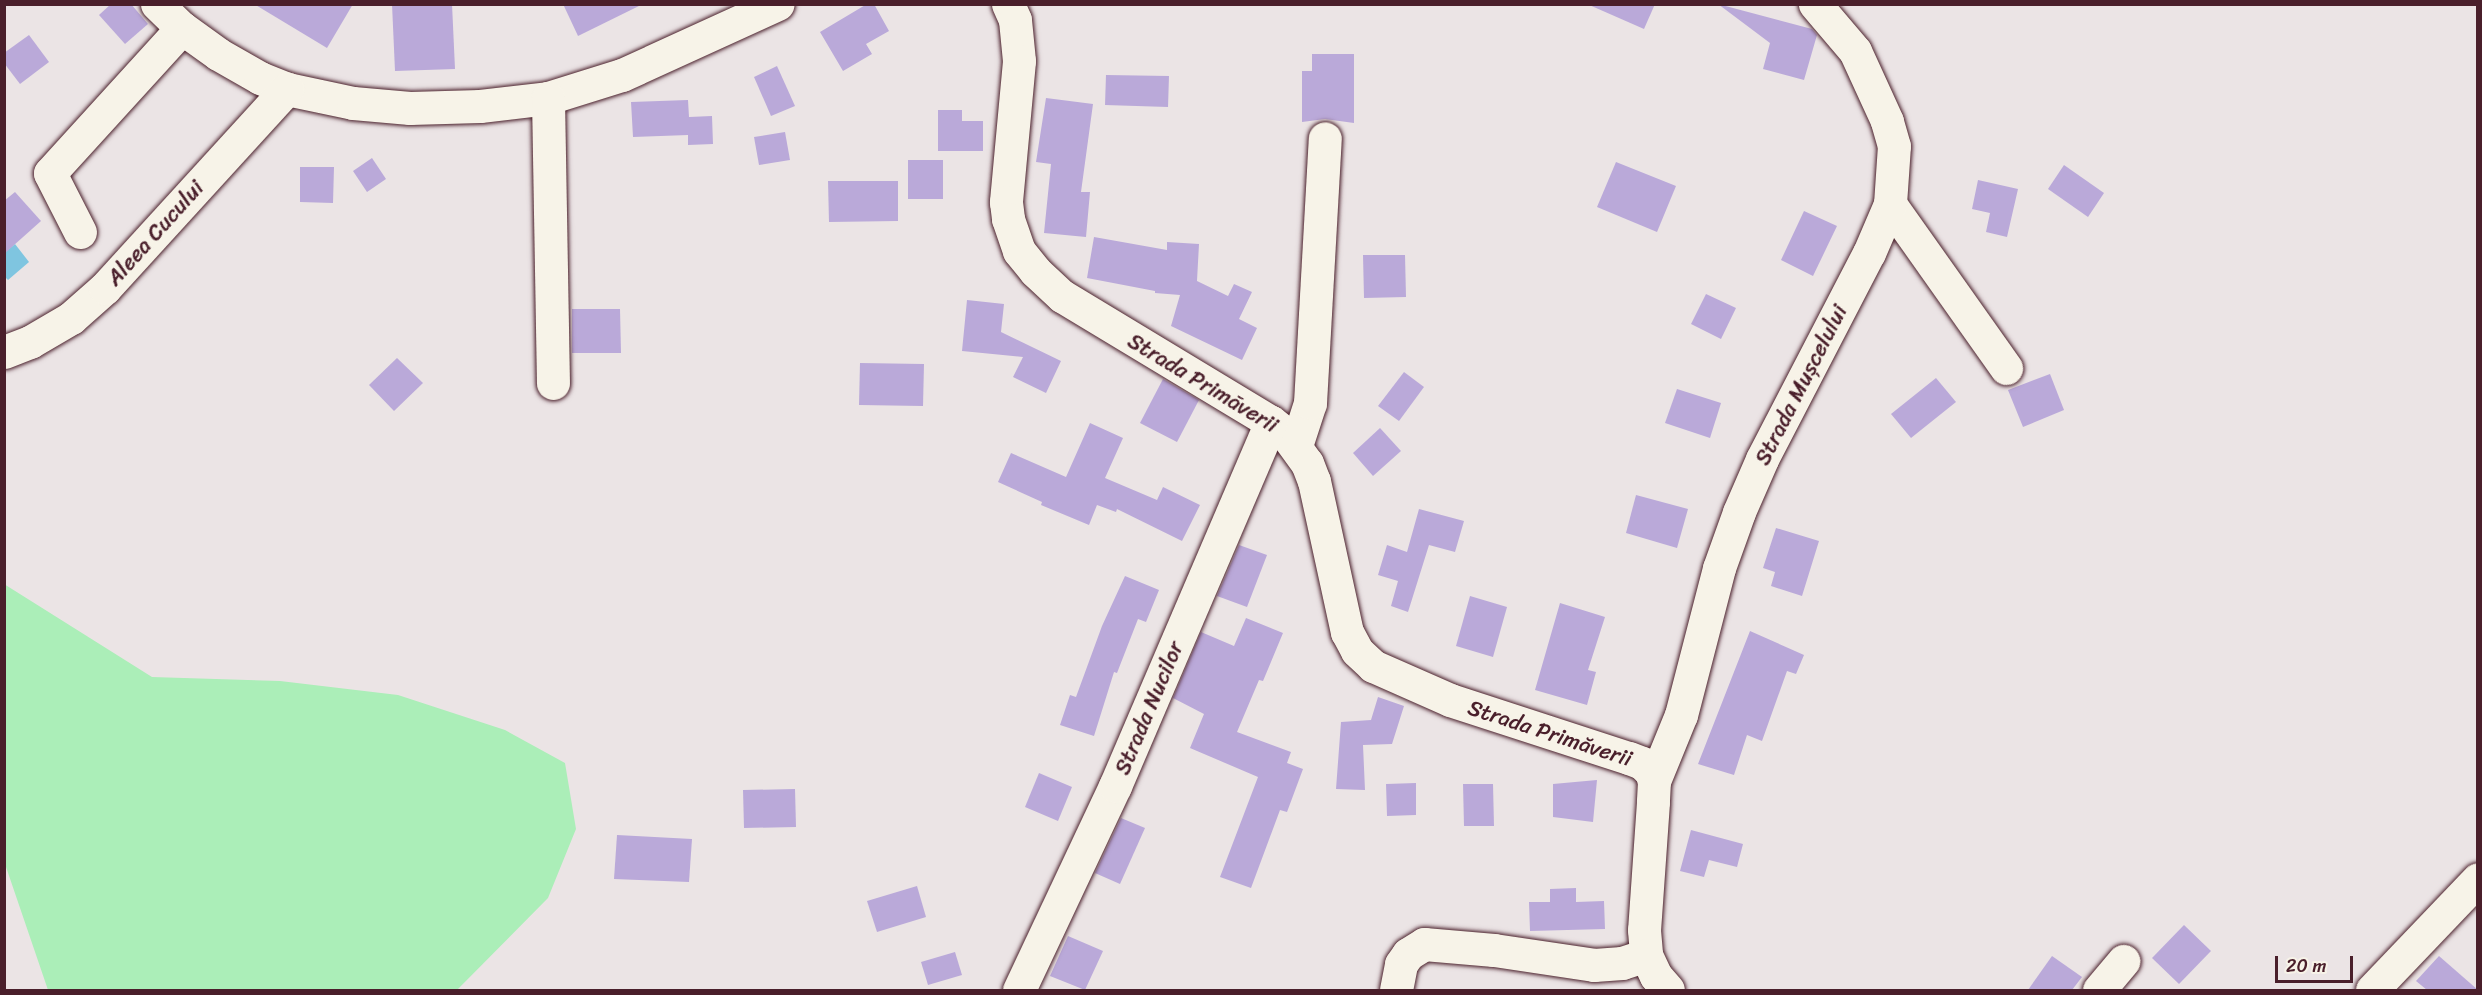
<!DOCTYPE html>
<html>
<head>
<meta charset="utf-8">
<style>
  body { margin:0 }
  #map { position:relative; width:2482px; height:995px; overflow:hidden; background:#ebe4e5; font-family:Sriracha,sans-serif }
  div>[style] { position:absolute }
  .green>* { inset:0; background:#abeeb8 }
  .water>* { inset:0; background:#7fc5e0 }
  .building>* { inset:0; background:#baa9d9 }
  .roads { filter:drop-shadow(0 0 2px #4a1f2b) drop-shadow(0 0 2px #4a1f2b) }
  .minor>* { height:33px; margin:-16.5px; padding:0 16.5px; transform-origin:16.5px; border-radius:16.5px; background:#f7f3e8 }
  span { translate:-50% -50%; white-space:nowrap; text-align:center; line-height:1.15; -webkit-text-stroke:4.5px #f7f3e8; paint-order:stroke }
  .street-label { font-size:22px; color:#4a1f2b }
  .frame { position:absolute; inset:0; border:6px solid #4a1f2b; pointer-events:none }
  .scale { position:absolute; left:2275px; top:956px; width:78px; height:27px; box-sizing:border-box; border:3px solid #4a1f2b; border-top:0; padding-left:8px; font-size:18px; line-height:21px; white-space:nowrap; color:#4a1f2b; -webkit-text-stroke:4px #f7f3e8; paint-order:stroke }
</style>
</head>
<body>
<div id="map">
  <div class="green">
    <i style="clip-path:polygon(4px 584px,152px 677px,280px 681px,398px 695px,505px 730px,565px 763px,576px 829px,548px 898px,457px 990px,48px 990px,5px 864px)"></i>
  </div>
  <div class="water">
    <i style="clip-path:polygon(15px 244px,29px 262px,8px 280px,5px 277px,4px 253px)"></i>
  </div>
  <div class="building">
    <i style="clip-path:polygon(111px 4px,131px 4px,148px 24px,125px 44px,99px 15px)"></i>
    <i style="clip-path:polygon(254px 4px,353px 4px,327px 48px)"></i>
    <i style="clip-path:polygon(392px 4px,452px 4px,455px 69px,395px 71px)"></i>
    <i style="clip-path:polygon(563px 4px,643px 4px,578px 36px)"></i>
    <i style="clip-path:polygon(867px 4px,874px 4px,889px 31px,866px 44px,872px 54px,843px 71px,820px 32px)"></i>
    <i style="clip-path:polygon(1587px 4px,1655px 4px,1644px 29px)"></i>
    <i style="clip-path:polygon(1718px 4px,1812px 29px,1817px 35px,1804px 80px,1763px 69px,1770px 43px)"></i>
    <i style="clip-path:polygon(29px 35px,49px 62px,20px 84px,4px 63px,4px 53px)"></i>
    <i style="clip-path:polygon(1312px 54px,1354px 54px,1354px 123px,1325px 119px,1302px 122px,1302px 71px,1312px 71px)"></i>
    <i style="clip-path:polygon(777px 66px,795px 106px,771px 116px,754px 77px)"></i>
    <i style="clip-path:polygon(1106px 75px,1169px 76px,1168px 107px,1105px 105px)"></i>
    <i style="clip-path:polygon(1046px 98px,1093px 104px,1081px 192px,1090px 192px,1086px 237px,1044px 233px,1051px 164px,1036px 162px)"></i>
    <i style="clip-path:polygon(688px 100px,689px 117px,712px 116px,713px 144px,688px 145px,688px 135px,633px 137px,631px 102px)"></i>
    <i style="clip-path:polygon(938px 110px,962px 110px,962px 121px,983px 121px,983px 151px,938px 151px)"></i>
    <i style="clip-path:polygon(785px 132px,790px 160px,759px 165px,754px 137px)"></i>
    <i style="clip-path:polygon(372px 158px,386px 179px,367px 192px,353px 171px)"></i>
    <i style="clip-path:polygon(908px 160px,943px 160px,943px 199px,908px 199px)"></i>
    <i style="clip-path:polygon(1616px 162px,1676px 186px,1657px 232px,1597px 207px)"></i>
    <i style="clip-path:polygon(2064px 165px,2104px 193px,2088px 217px,2048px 189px)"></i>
    <i style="clip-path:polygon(300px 167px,334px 167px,333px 203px,300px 202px)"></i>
    <i style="clip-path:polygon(1978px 180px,2018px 189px,2007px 237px,1986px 232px,1990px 213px,1972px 209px)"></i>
    <i style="clip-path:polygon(828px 181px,898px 181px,898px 221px,829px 222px)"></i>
    <i style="clip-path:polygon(15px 192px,41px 221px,4px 254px,4px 201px)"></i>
    <i style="clip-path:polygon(1804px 211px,1837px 226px,1813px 276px,1781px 260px)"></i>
    <i style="clip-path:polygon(1094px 237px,1167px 250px,1167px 242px,1199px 244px,1197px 281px,1228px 296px,1234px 284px,1252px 292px,1239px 319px,1257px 328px,1242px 360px,1171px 326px,1180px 295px,1155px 293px,1155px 291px,1087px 278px)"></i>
    <i style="clip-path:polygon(1363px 255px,1405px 255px,1406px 297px,1364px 298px)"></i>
    <i style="clip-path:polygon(1706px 294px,1736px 308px,1721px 339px,1691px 324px)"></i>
    <i style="clip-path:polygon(967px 300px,1004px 304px,1001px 332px,1061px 361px,1046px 393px,1013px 377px,1023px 357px,962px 351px)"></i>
    <i style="clip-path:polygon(572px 309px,620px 309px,621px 353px,572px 353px)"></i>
    <i style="clip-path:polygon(397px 358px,423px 383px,394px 411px,369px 385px)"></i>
    <i style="clip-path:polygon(860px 363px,924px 364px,923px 406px,859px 405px)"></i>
    <i style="clip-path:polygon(1404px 372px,1424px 387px,1399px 421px,1378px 406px)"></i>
    <i style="clip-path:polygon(2050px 374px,2064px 410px,2023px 427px,2008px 390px)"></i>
    <i style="clip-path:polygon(1936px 378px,1956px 402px,1911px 438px,1891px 414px)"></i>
    <i style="clip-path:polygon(1163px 379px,1199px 400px,1177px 442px,1140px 423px)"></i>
    <i style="clip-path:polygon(1677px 389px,1721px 403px,1710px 438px,1665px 423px)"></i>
    <i style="clip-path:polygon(1090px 423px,1123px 438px,1105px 478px,1157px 500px,1163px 487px,1200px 505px,1182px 541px,1117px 509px,1116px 512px,1097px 505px,1089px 525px,1041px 505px,1042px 502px,998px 482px,1011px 453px,1066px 477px)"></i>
    <i style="clip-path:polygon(1380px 428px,1401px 451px,1373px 476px,1353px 453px)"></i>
    <i style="clip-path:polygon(1636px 495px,1688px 509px,1677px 548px,1626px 533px)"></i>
    <i style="clip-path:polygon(1419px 509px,1464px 521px,1455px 552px,1429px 545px,1408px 612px,1391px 606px,1398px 581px,1378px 575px,1387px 545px,1407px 552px)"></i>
    <i style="clip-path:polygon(1776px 528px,1819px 541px,1802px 596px,1771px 586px,1775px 572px,1763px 568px)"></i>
    <i style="clip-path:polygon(1239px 545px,1267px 555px,1247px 607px,1217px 596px)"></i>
    <i style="clip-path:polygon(1125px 576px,1159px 590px,1146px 622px,1138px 619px,1117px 673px,1114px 672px,1094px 736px,1060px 725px,1070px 695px,1076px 697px,1102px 626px)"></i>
    <i style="clip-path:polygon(1470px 596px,1507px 607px,1493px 657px,1456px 646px)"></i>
    <i style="clip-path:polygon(1560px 603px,1605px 617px,1588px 670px,1596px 672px,1587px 705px,1535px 690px)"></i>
    <i style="clip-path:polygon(1246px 618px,1283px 633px,1263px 681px,1259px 680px,1237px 732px,1291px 752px,1287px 763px,1303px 769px,1287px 812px,1280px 810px,1251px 888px,1220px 877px,1258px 777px,1190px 748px,1204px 714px,1173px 698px,1201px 632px,1234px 646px)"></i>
    <i style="clip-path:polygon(1750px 631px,1804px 655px,1796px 674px,1787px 671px,1762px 741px,1747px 735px,1734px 775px,1698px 764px)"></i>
    <i style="clip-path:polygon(1378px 697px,1404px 706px,1392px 744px,1363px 745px,1365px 790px,1336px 789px,1341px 722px,1371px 720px)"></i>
    <i style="clip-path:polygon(1039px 773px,1072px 787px,1058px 821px,1025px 807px)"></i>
    <i style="clip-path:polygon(1597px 780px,1593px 822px,1553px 817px,1553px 784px)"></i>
    <i style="clip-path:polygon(1416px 783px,1416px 815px,1387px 816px,1386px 784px)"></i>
    <i style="clip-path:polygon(1463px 784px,1493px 784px,1494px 826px,1464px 826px)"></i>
    <i style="clip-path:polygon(795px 789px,796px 827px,744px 828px,743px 790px)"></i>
    <i style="clip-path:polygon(1121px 818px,1145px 828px,1120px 884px,1095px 873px)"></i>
    <i style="clip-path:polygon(1691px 830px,1743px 844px,1737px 867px,1709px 860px,1704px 877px,1680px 871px)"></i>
    <i style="clip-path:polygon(617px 835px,692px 839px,689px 882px,614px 879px)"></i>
    <i style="clip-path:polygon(917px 886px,926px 917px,877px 932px,867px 901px)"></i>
    <i style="clip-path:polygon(1576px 888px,1576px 902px,1604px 901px,1605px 929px,1530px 931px,1529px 902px,1550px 902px,1550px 889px)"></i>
    <i style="clip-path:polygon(2184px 925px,2211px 951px,2179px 984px,2152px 958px)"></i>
    <i style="clip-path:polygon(1068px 936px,1103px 951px,1085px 990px,1050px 976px)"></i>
    <i style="clip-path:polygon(955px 952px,962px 975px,928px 985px,921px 962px)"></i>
    <i style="clip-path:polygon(2052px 956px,2082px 977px,2072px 990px,2028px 990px)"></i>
    <i style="clip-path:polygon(2439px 956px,2478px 990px,2427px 990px,2416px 981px)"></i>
  </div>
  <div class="roads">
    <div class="minor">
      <i style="left:157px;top:4px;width:35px;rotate:44deg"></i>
      <i style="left:182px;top:28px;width:44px;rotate:35.8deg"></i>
      <i style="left:218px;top:54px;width:48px;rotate:29.7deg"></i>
      <i style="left:260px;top:78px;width:29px;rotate:22deg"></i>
      <i style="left:287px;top:89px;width:67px;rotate:12deg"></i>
      <i style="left:353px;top:103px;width:57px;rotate:5deg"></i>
      <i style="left:410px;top:108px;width:70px;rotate:-1.6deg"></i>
      <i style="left:480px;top:106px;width:68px;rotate:-6.7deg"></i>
      <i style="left:548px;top:98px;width:77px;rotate:-17.3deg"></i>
      <i style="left:622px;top:75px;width:171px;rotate:-24.5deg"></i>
      <i style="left:1008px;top:4px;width:17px;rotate:66deg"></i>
      <i style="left:1015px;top:20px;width:41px;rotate:84.4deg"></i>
      <i style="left:1019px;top:61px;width:142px;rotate:95.3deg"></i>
      <i style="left:1006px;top:202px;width:17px;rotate:83deg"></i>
      <i style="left:1008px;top:219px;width:34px;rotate:71deg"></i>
      <i style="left:1019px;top:251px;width:26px;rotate:51deg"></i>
      <i style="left:1035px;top:271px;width:37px;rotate:43deg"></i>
      <i style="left:1062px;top:296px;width:244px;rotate:31.1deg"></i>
      <i style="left:1271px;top:422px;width:18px;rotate:38deg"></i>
      <i style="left:1285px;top:433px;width:37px;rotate:54deg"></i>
      <i style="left:1307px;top:463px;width:19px;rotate:69deg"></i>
      <i style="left:1314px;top:481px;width:155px;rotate:77.7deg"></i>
      <i style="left:1347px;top:632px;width:21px;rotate:62deg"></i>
      <i style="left:1357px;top:651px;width:22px;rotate:43deg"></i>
      <i style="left:1373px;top:666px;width:84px;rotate:23.8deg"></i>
      <i style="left:1450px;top:700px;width:188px;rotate:18deg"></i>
      <i style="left:1629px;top:758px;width:14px;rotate:21deg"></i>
      <i style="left:1642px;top:763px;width:13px;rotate:45deg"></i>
      <i style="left:1651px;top:772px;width:9px;rotate:72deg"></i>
      <i style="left:1654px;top:781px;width:21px;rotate:93deg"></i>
      <i style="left:1653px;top:802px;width:128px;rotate:94deg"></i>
      <i style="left:1644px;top:930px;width:25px;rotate:85deg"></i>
      <i style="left:1646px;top:955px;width:23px;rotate:65deg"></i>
      <i style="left:1656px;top:976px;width:18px;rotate:49deg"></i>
      <i style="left:548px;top:98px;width:285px;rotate:89deg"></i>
      <i style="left:1890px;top:204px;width:201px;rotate:54.7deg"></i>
      <i style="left:80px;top:232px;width:66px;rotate:-117deg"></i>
      <i style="left:50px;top:173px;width:196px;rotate:-47.7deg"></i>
      <i style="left:4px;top:352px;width:28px;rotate:-21deg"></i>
      <i style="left:30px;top:342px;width:48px;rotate:-30.3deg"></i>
      <i style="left:71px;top:318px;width:45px;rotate:-41.4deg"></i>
      <i style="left:105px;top:288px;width:270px;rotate:-47.6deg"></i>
      <i style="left:1296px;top:446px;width:45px;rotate:-72deg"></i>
      <i style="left:1310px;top:403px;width:265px;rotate:-86.8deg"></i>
      <i style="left:1654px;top:781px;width:71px;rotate:-67.8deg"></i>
      <i style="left:1681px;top:715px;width:152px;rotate:-75.5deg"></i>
      <i style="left:1719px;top:568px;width:59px;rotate:-70.3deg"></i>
      <i style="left:1739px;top:512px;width:58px;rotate:-66.5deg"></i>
      <i style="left:1762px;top:459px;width:232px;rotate:-62.6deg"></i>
      <i style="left:1869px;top:253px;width:53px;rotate:-66.8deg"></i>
      <i style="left:1890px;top:204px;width:58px;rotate:-86.1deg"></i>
      <i style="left:1894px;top:146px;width:26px;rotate:-106deg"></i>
      <i style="left:1887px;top:121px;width:77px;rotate:-114.6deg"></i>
      <i style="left:1855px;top:51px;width:62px;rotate:-130.4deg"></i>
      <i style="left:1019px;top:990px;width:225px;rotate:-64.8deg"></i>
      <i style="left:1115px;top:786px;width:396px;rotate:-66.8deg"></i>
      <i style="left:1396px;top:990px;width:26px;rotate:-79deg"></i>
      <i style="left:1401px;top:964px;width:12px;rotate:-55deg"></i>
      <i style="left:1408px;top:954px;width:19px;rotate:-32deg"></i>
      <i style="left:1424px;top:944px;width:70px;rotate:4.9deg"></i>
      <i style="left:1494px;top:950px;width:101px;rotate:8.5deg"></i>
      <i style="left:1594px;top:965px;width:28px;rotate:-4deg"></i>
      <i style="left:1622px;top:963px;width:25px;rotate:-18deg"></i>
      <i style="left:2099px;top:990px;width:38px;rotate:-50deg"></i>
      <i style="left:2372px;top:990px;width:153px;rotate:-46.3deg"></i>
    </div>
  </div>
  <div class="street-label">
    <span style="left:155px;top:233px;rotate:-48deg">Aleea Cucului</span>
    <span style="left:1203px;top:383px;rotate:31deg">Strada Primăverii</span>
    <span style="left:1801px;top:385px;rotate:-63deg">Strada Mușcelului</span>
    <span style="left:1149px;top:708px;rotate:-67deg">Strada Nucilor</span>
    <span style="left:1550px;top:733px;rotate:18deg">Strada Primăverii</span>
  </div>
  <div class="frame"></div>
  <div class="scale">20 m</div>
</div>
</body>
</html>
